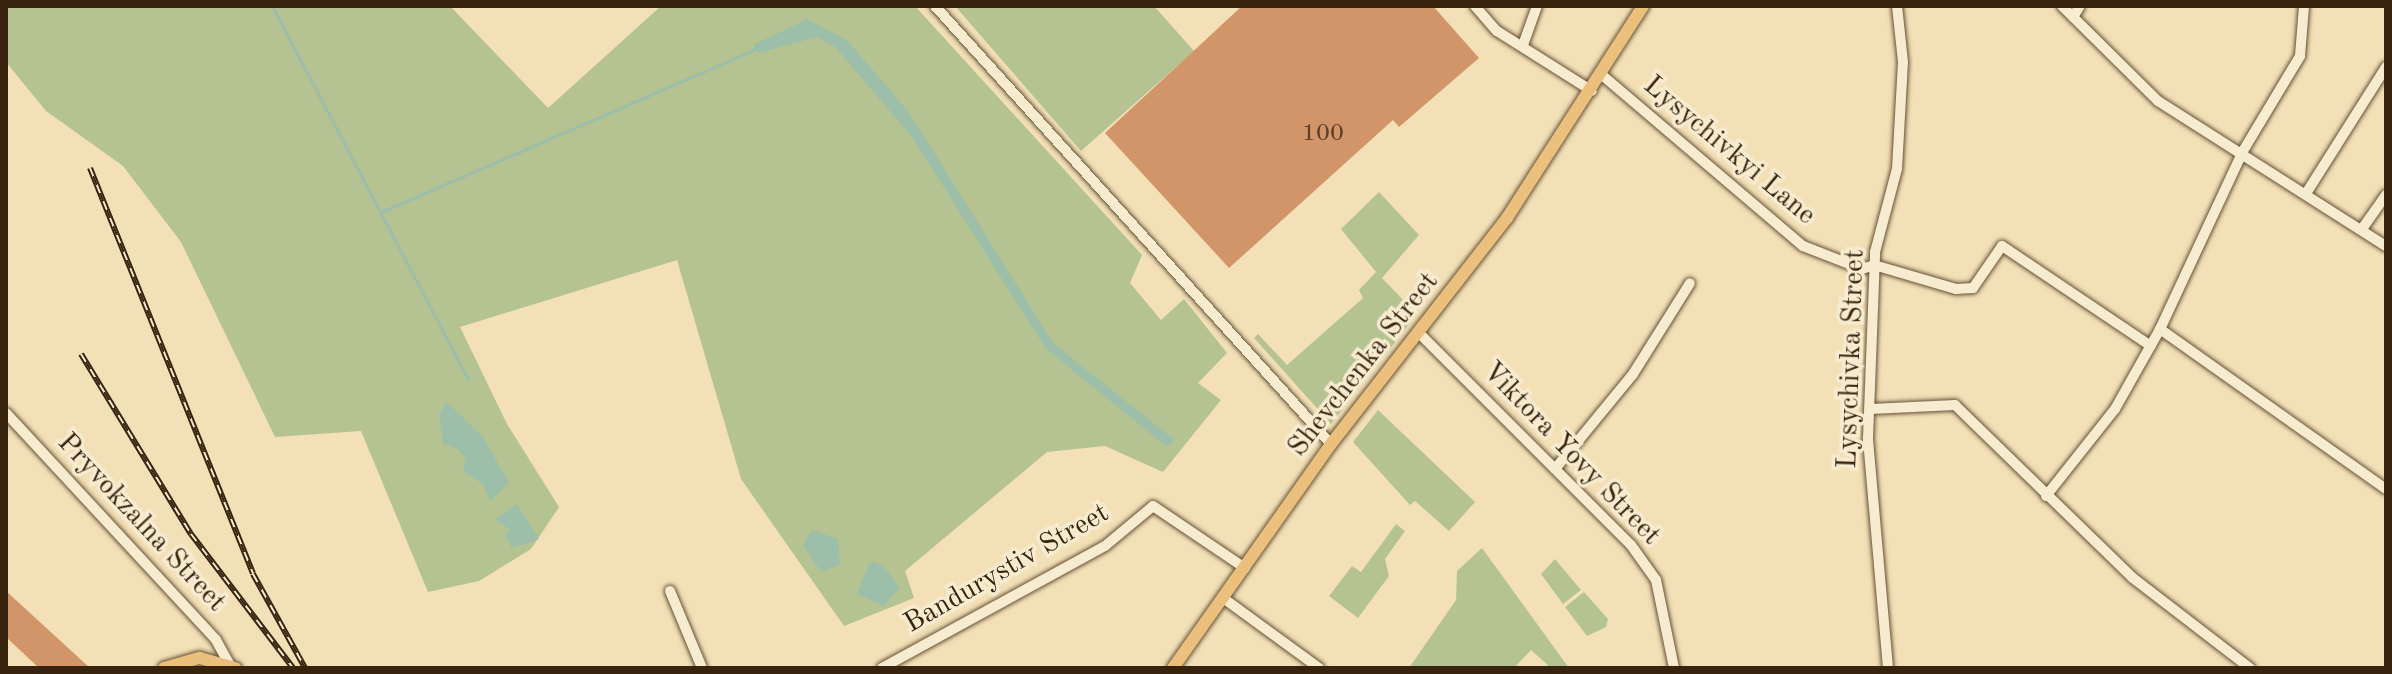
<!DOCTYPE html>
<html>
<head>
<meta charset="utf-8">
<style>
  body { margin:0 }
  #map { position:relative; width:2392px; height:674px; overflow:hidden; background:#f3e0b7; font-family:"Old Standard TT",serif }
  div>[style] { position:absolute }
  .green>* { inset:0; background:#b5c393 }
  .water>* { inset:0; background:#9dbea9 }
  .stream>* { height:3px; margin:-1.5px; padding:0 1.5px; transform-origin:1.5px; border-radius:1.5px; background:#9dbea9 }
  .building>* { inset:0; background:#d29469 }
  .roads { filter:drop-shadow(0 0 2px #665238) drop-shadow(0 0 2px #665238) }
  .minor>* { height:10px; margin:-5px; padding:0 5px; transform-origin:5px; border-radius:5px; background:#f7ebd0 }
  .major>* { height:12px; margin:-6px; padding:0 6px; transform-origin:6px; border-radius:6px; background:#eac07c }
  .rail>* { height:6px; margin-top:-3px; transform-origin:0; background:repeating-linear-gradient(90deg,#f7ebd0 0 9px,#37230e 0 18px); box-sizing:border-box; border-block:2px solid #37230e }
  span { translate:-50% -50%; white-space:nowrap; text-align:center; line-height:1.15; -webkit-text-stroke:7px #f7ebd0; paint-order:stroke }
  .number-label { font-size:24px; color:#5e3f25 }
  .number-label span { -webkit-text-stroke-width:0 }
  .street-label { font-size:28px; color:#37230e }
  .frame { position:absolute; inset:0; border:8px solid #37230e; pointer-events:none }
</style>
</head>
<body>
<div id="map">
  <div class="green">
    <i style="clip-path:polygon(6px 6px,450px 6px,548px 108px,661px 6px,915px 6px,1142px 255px,1130px 283px,1161px 320px,1184px 299px,1227px 353px,1198px 383px,1221px 400px,1163px 472px,1105px 446px,1047px 452px,905px 571px,914px 598px,844px 626px,741px 479px,677px 260px,460px 327px,507px 424px,559px 507px,531px 549px,479px 581px,428px 592px,361px 431px,275px 437px,181px 242px,123px 166px,46px 111px,6px 62px)"></i>
    <i style="clip-path:polygon(955px 6px,1154px 6px,1194px 51px,1081px 151px)"></i>
    <i style="clip-path:polygon(1379px 192px,1419px 235px,1382px 278px,1417px 314px,1331px 424px,1254px 338px,1258px 334px,1287px 365px,1363px 298px,1359px 290px,1376px 272px,1341px 229px)"></i>
    <i style="clip-path:polygon(1378px 410px,1475px 502px,1449px 531px,1415px 501px,1410px 505px,1353px 442px)"></i>
    <i style="clip-path:polygon(1396px 524px,1405px 531px,1385px 559px,1389px 576px,1358px 618px,1329px 596px,1352px 566px,1361px 572px)"></i>
    <i style="clip-path:polygon(1482px 548px,1569px 668px,1551px 668px,1531px 650px,1514px 668px,1409px 668px,1456px 600px,1457px 571px)"></i>
    <i style="clip-path:polygon(1555px 559px,1581px 590px,1563px 604px,1541px 574px)"></i>
    <i style="clip-path:polygon(1584px 592px,1608px 619px,1606px 627px,1587px 636px,1565px 607px)"></i>
  </div>
  <div class="water">
    <i style="clip-path:polygon(807px 19px,847px 40px,909px 112px,1053px 343px,1175px 440px,1167px 447px,1046px 349px,912px 137px,836px 48px,817px 37px,758px 53px,753px 45px)"></i>
    <i style="clip-path:polygon(447px 402px,483px 437px,509px 483px,490px 501px,483px 484px,463px 471px,466px 459px,458px 449px,443px 444px,439px 414px)"></i>
    <i style="clip-path:polygon(517px 504px,539px 539px,512px 548px,505px 536px,510px 530px,495px 519px)"></i>
    <i style="clip-path:polygon(812px 530px,838px 539px,840px 565px,821px 572px,803px 545px)"></i>
    <i style="clip-path:polygon(870px 561px,883px 565px,900px 588px,883px 606px,857px 594px)"></i>
  </div>
  <div class="stream">
    <i style="left:272px;top:6px;width:422px;rotate:62.3deg"></i>
    <i style="left:381px;top:212px;width:409px;rotate:-23.5deg"></i>
  </div>
  <div class="building">
    <i style="clip-path:polygon(1242px 6px,1433px 6px,1479px 58px,1399px 127px,1393px 120px,1229px 268px,1105px 133px)"></i>
    <i style="clip-path:polygon(6px 591px,90px 668px,39px 668px,6px 637px)"></i>
  </div>
  <div class="roads">
    <div class="minor">
      <i style="left:935px;top:6px;width:590px;rotate:47.88deg"></i>
      <i style="left:1475px;top:6px;width:33px;rotate:49deg"></i>
      <i style="left:1497px;top:31px;width:112px;rotate:32.3deg"></i>
      <i style="left:2062px;top:6px;width:135px;rotate:44.7deg"></i>
      <i style="left:2158px;top:101px;width:270px;rotate:32.5deg"></i>
      <i style="left:2073px;top:17px;width:13px;rotate:-58deg"></i>
      <i style="left:1523px;top:45px;width:41px;rotate:-70.3deg"></i>
      <i style="left:1602px;top:75px;width:264px;rotate:40.4deg"></i>
      <i style="left:1803px;top:246px;width:63px;rotate:21.3deg"></i>
      <i style="left:1862px;top:269px;width:13px;rotate:-18deg"></i>
      <i style="left:1874px;top:265px;width:85px;rotate:16.3deg"></i>
      <i style="left:1956px;top:289px;width:17px;rotate:-3deg"></i>
      <i style="left:1973px;top:288px;width:51px;rotate:-55.4deg"></i>
      <i style="left:2002px;top:246px;width:179px;rotate:33.9deg"></i>
      <i style="left:2307px;top:192px;width:148px;rotate:-57.7deg"></i>
      <i style="left:2362px;top:229px;width:42px;rotate:-54.8deg"></i>
      <i style="left:2160px;top:329px;width:277px;rotate:35.3deg"></i>
      <i style="left:1420px;top:334px;width:298px;rotate:45deg"></i>
      <i style="left:1631px;top:545px;width:43px;rotate:54.5deg"></i>
      <i style="left:1656px;top:580px;width:90px;rotate:78.4deg"></i>
      <i style="left:1871px;top:409px;width:84px;rotate:-2.7deg"></i>
      <i style="left:1955px;top:405px;width:248px;rotate:44.2deg"></i>
      <i style="left:2133px;top:578px;width:148px;rotate:37.6deg"></i>
      <i style="left:6px;top:413px;width:309px;rotate:47.2deg"></i>
      <i style="left:216px;top:640px;width:26px;rotate:61deg"></i>
      <i style="left:1555px;top:469px;width:123px;rotate:-50.6deg"></i>
      <i style="left:1633px;top:374px;width:107px;rotate:-57.9deg"></i>
      <i style="left:2046px;top:496px;width:111px;rotate:-51.6deg"></i>
      <i style="left:2115px;top:409px;width:92px;rotate:-60.6deg"></i>
      <i style="left:2160px;top:329px;width:196px;rotate:-65deg"></i>
      <i style="left:2243px;top:151px;width:111px;rotate:-59deg"></i>
      <i style="left:2300px;top:56px;width:50px;rotate:-85.4deg"></i>
      <i style="left:670px;top:591px;width:83px;rotate:67.4deg"></i>
      <i style="left:1223px;top:598px;width:119px;rotate:36.1deg"></i>
      <i style="left:882px;top:668px;width:254px;rotate:-28.7deg"></i>
      <i style="left:1105px;top:546px;width:62px;rotate:-39.8deg"></i>
      <i style="left:1153px;top:506px;width:111px;rotate:34deg"></i>
      <i style="left:1888px;top:668px;width:231px;rotate:-95deg"></i>
      <i style="left:1868px;top:438px;width:186px;rotate:-87.8deg"></i>
      <i style="left:1875px;top:252px;width:86px;rotate:-75.2deg"></i>
      <i style="left:1897px;top:169px;width:107px;rotate:-86.8deg"></i>
      <i style="left:1903px;top:62px;width:56px;rotate:-96.1deg"></i>
    </div>
    <div class="major">
      <i style="left:164px;top:668px;width:37px;rotate:-16deg"></i>
      <i style="left:200px;top:658px;width:37px;rotate:16deg"></i>
      <i style="left:1173px;top:668px;width:274px;rotate:-54.8deg"></i>
      <i style="left:1331px;top:444px;width:286px;rotate:-52.1deg"></i>
      <i style="left:1507px;top:218px;width:252px;rotate:-57.3deg"></i>
    </div>
  </div>
  <div class="rail">
    <i style="left:90px;top:168px;width:437px;rotate:68.1deg"></i>
    <i style="left:253px;top:574px;width:107px;rotate:61deg"></i>
    <i style="left:81px;top:354px;width:211px;rotate:58.6deg"></i>
    <i style="left:191px;top:534px;width:168px;rotate:52.7deg"></i>
  </div>
  <div class="number-label">
    <span style="left:1323px;top:135px">100</span>
  </div>
  <div class="street-label">
    <span style="left:1729px;top:151px;rotate:40deg">Lysychivkyi Lane</span>
    <span style="left:1852px;top:359px;rotate:-88deg">Lysychivka Street</span>
    <span style="left:1364px;top:365px;rotate:-52deg">Shevchenka Street</span>
    <span style="left:1571px;top:454px;rotate:46deg">Viktora Yovy Street</span>
    <span style="left:141px;top:523px;rotate:47deg">Pryvokzalna Street</span>
    <span style="left:1007px;top:569px;rotate:-30deg">Bandurystiv Street</span>
  </div>
  <div class="frame"></div>
</div>
</body>
</html>
